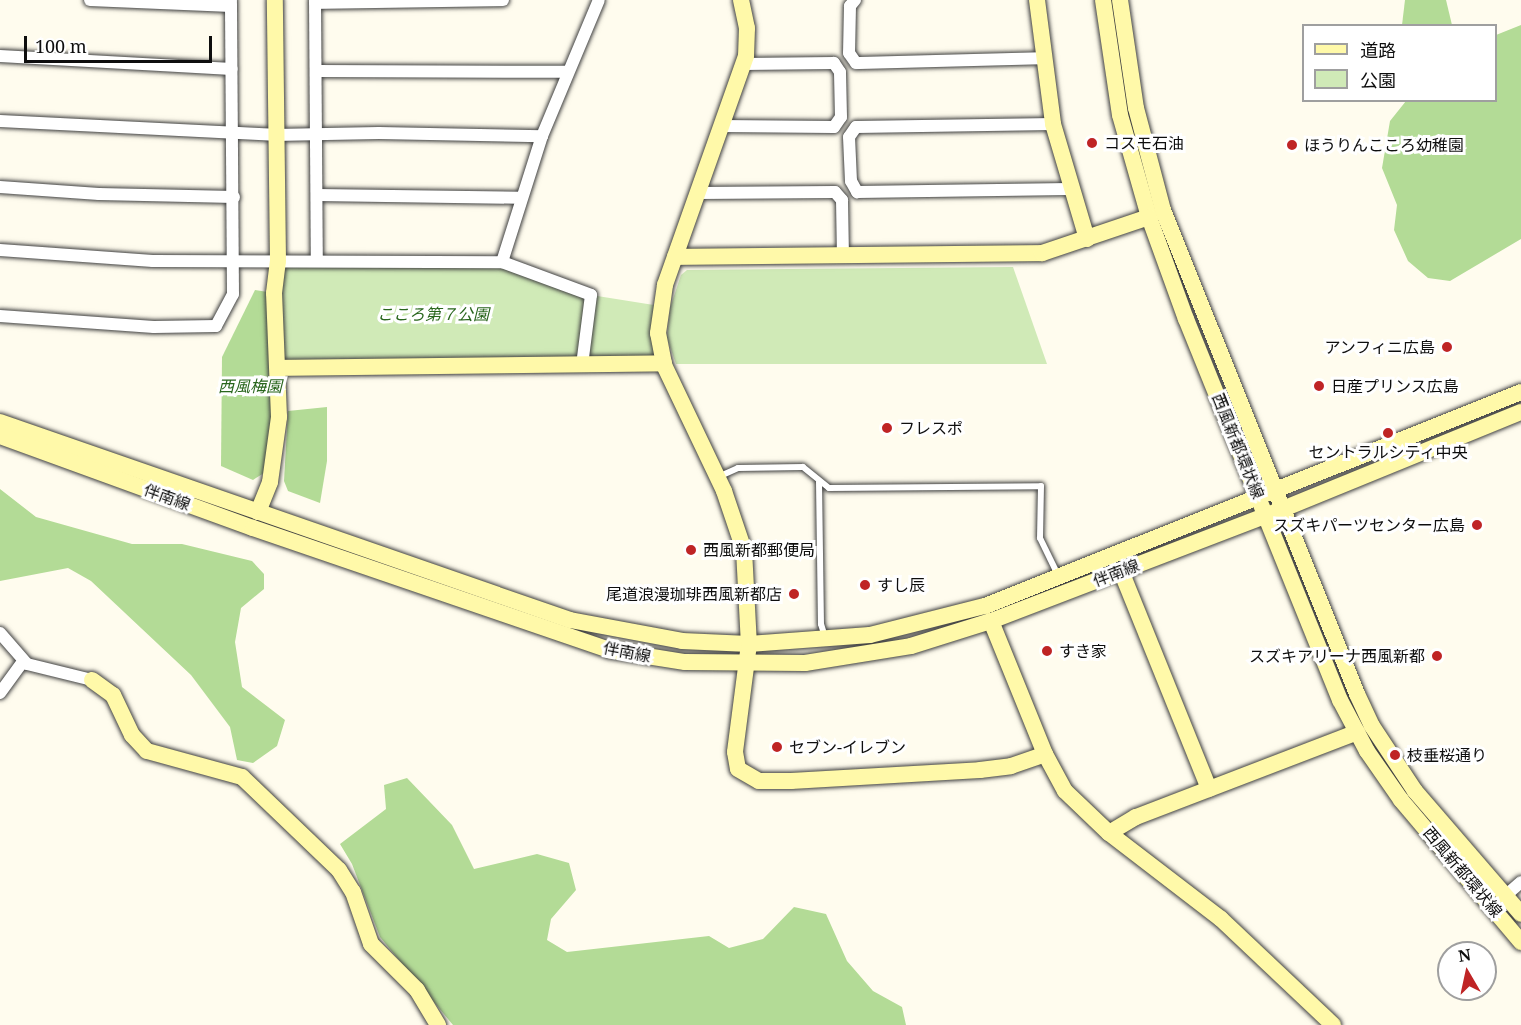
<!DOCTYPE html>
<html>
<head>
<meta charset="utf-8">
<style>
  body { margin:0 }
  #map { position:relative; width:1521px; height:1025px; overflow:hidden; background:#fffcee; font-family:"Noto Serif","Noto Sans JP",serif }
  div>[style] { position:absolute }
  .green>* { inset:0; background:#d0eab7 }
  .forest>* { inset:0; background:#b3db96 }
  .roads { filter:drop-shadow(0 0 2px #414141) drop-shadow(0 0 2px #414141) }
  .lane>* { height:6px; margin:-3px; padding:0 3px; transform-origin:3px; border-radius:3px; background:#fff }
  .street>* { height:12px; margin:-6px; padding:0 6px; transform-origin:6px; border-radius:6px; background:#fff }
  .secondary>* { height:16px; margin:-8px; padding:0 8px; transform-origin:8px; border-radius:8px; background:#fff9a9 }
  .dots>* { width:16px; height:16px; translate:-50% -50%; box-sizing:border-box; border:3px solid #fff; border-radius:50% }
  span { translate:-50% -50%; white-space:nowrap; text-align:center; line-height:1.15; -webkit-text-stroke:6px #fff; paint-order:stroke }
  .poi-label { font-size:16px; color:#0e0e0e }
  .left { translate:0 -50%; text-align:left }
  .right { translate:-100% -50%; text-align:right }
  .park-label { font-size:16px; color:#29661d; font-style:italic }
  .street-label { font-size:16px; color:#0e0e0e }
  .legend { position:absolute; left:1302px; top:24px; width:195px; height:78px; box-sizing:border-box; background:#fff; border:2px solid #9f9f9f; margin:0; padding:8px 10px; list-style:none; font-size:18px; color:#0e0e0e }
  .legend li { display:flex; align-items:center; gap:12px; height:30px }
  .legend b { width:30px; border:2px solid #9f9f9f }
  .north { position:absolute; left:1437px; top:941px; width:60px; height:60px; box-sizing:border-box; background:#fff; border:2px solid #9f9f9f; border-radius:50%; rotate:351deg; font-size:16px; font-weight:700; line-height:24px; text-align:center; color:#0e0e0e }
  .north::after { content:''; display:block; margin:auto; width:21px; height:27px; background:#bf2425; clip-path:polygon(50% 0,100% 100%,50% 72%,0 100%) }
  .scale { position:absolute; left:24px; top:36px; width:188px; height:27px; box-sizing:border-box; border:3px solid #0e0e0e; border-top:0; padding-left:8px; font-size:18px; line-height:21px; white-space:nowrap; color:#0e0e0e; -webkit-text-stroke:4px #fff; paint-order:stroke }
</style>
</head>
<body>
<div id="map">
  <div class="green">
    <i style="clip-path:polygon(278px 261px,502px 262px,591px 295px,660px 306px,664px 363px,278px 368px)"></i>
    <i style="clip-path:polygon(1013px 267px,1047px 364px,676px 364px,667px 338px,670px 308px,681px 275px,687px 270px)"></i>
  </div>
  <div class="forest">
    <i style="clip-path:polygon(1405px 0,1446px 0,1452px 25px,1402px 25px)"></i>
    <i style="clip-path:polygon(1521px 25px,1521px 239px,1450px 281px,1428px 278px,1408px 261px,1394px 230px,1397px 205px,1382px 168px,1390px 121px,1406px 101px,1496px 100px,1496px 35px)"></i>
    <i style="clip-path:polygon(255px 290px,274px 293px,272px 468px,253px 480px,221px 466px,222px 357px)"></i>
    <i style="clip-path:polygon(327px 407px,327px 461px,320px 503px,288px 491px,284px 481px,288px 411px)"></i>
    <i style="clip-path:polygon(0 489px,36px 517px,132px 544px,182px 544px,252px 561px,264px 574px,264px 589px,241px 608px,235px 642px,242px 687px,285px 720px,277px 746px,253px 763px,237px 760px,230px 727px,191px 675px,91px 581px,68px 568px,0 581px)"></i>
    <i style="clip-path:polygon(407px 778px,452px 825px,474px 869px,537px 854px,569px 863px,576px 890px,551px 919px,547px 940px,567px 952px,709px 936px,729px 948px,763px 939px,794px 907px,826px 914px,847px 961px,873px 991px,902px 1007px,906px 1025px,453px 1025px,380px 937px,352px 864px,340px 844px,386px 809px,384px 785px)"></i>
  </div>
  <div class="roads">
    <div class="lane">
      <i style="left:718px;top:477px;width:22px;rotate:-24deg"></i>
      <i style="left:738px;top:468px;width:65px;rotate:-0.9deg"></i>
      <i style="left:803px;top:467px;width:33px;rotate:39deg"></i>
      <i style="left:829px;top:488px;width:212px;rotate:-0.5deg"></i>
      <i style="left:1041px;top:486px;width:52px;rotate:91.1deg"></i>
      <i style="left:1040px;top:538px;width:41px;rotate:64.1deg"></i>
      <i style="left:819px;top:482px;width:142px;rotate:89.2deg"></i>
      <i style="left:821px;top:624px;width:14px;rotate:73deg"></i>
    </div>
    <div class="street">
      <i style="left:90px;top:0;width:141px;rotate:2.4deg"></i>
      <i style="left:315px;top:0;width:259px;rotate:89.6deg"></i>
      <i style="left:855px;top:0;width:8px;rotate:130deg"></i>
      <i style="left:850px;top:6px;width:47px;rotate:91.2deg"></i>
      <i style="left:849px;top:53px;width:12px;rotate:55deg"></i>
      <i style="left:856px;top:63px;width:188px;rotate:-1.5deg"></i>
      <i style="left:315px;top:3px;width:188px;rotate:-0.9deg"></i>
      <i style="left:0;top:56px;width:232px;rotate:3.2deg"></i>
      <i style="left:316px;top:71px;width:250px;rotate:0.2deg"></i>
      <i style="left:0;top:121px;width:274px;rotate:2.9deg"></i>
      <i style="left:274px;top:135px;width:105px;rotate:-1.1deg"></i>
      <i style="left:379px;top:133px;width:163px;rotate:1.1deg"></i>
      <i style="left:1053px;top:124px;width:197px;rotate:179.1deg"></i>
      <i style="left:856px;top:127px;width:12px;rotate:125deg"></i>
      <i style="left:849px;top:137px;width:44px;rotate:87.4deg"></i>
      <i style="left:851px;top:181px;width:13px;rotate:61deg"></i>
      <i style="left:857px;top:192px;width:212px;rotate:-0.8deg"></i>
      <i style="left:721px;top:126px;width:113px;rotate:0.5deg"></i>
      <i style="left:834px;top:127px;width:12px;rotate:-55deg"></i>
      <i style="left:841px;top:117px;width:45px;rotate:-91.3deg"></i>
      <i style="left:840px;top:72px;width:11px;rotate:-124deg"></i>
      <i style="left:834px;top:63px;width:91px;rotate:179.4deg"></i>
      <i style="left:0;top:187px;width:99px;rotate:4deg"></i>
      <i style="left:99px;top:194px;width:135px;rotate:1.3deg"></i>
      <i style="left:698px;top:193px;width:137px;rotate:-0.4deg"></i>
      <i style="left:835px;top:192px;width:11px;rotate:49deg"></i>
      <i style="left:842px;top:200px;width:55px;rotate:89deg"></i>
      <i style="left:317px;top:195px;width:203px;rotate:0.8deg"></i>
      <i style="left:0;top:250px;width:153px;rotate:4.1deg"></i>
      <i style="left:153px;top:261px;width:349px;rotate:0.2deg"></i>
      <i style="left:502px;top:262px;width:95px;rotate:20.3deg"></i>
      <i style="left:591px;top:295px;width:71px;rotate:97.3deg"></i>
      <i style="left:502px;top:262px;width:132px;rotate:-72.4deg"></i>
      <i style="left:542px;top:136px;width:147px;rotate:-67.3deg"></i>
      <i style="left:0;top:316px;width:154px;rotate:4.1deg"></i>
      <i style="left:154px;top:327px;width:62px;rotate:-0.9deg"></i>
      <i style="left:216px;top:326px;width:36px;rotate:-62deg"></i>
      <i style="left:233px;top:294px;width:294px;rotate:-90.4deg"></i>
      <i style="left:0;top:633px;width:41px;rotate:48.9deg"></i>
      <i style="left:27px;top:664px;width:67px;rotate:13.8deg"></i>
      <i style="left:0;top:693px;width:39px;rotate:-54deg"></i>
      <i style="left:1505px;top:896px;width:21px;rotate:-41deg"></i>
    </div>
    <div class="secondary">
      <i style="left:741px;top:0;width:29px;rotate:78deg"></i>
      <i style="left:747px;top:28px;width:28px;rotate:92deg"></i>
      <i style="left:746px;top:56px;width:243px;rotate:109.5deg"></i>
      <i style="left:665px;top:285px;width:49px;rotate:98.3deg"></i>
      <i style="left:658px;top:333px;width:33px;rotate:79deg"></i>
      <i style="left:664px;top:365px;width:140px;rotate:64.5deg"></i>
      <i style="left:724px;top:491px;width:62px;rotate:71.3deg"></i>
      <i style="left:744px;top:550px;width:94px;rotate:87deg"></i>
      <i style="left:749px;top:644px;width:109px;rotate:97.4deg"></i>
      <i style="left:735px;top:752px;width:17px;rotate:80deg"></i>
      <i style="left:738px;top:769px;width:24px;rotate:30deg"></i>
      <i style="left:759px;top:781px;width:32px"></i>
      <i style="left:791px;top:781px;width:189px;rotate:-3.3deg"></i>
      <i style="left:980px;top:770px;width:31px;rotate:-7deg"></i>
      <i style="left:1011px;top:766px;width:36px;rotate:-19deg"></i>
      <i style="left:1037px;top:0;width:125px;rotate:82.6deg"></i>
      <i style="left:1053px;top:124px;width:120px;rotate:73.5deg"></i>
      <i style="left:1103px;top:0;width:116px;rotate:81.6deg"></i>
      <i style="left:1120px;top:115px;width:106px;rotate:74.1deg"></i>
      <i style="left:1149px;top:217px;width:109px;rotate:70.1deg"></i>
      <i style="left:1186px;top:319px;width:411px;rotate:68deg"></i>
      <i style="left:1340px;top:700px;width:58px;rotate:62.1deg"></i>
      <i style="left:1367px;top:751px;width:60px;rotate:55.2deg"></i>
      <i style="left:1401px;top:800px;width:186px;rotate:49.8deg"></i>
      <i style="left:1120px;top:0;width:109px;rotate:81.6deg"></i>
      <i style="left:1136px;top:108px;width:106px;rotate:75.2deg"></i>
      <i style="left:1163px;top:210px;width:521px;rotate:68.16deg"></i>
      <i style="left:1357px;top:694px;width:35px;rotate:65deg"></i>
      <i style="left:1372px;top:726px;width:78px;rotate:56.5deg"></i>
      <i style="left:1415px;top:791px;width:162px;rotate:49.2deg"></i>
      <i style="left:675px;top:257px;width:367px;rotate:-0.6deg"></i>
      <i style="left:1042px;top:253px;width:113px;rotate:-18.6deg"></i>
      <i style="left:278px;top:368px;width:386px;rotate:-0.7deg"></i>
      <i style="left:0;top:422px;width:603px;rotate:19.16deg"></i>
      <i style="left:570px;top:620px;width:114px;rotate:10.6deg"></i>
      <i style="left:682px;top:641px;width:67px;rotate:2.6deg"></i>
      <i style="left:749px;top:644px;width:121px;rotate:-4.3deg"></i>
      <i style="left:870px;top:635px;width:119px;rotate:-14.2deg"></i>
      <i style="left:985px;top:606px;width:577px;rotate:-21.76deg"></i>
      <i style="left:0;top:436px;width:269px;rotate:20deg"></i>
      <i style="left:253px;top:528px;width:376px;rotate:18.9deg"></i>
      <i style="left:609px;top:650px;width:77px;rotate:9deg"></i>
      <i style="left:685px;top:662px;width:120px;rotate:0.5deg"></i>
      <i style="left:805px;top:663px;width:107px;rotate:-9.1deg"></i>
      <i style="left:911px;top:646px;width:84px;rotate:-17.4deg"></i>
      <i style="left:991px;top:621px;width:313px;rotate:-21deg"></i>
      <i style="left:1283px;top:509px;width:257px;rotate:-22.2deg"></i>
      <i style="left:258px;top:512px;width:32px;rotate:-68deg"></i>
      <i style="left:270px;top:482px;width:66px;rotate:-82.1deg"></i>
      <i style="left:279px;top:417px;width:124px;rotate:-92.3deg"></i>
      <i style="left:274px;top:293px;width:32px;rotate:-83deg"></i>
      <i style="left:278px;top:261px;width:261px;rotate:-90.7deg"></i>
      <i style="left:1121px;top:571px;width:235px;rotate:68deg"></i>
      <i style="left:991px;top:621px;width:144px;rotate:67.9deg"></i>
      <i style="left:1045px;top:754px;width:42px;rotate:61.6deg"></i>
      <i style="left:1065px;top:791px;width:61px;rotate:43.7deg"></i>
      <i style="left:1109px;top:833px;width:141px;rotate:37.5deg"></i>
      <i style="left:1221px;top:919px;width:154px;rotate:43.4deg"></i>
      <i style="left:92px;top:680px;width:26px;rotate:36deg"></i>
      <i style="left:113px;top:695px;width:44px;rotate:64.6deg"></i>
      <i style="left:132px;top:735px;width:22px;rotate:47deg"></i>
      <i style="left:147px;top:751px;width:98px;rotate:15.3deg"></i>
      <i style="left:242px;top:777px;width:134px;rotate:43.8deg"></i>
      <i style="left:339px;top:870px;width:26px;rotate:58deg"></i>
      <i style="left:353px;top:892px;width:55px;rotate:70.9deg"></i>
      <i style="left:371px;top:944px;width:65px;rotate:45deg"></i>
      <i style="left:417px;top:990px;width:41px;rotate:59deg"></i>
      <i style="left:1109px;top:833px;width:31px;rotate:-31deg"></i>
      <i style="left:1136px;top:817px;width:237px;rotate:-21deg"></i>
    </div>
  </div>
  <div class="dots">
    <i style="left:1092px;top:143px;background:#bf2425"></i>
    <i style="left:1292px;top:145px;background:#bf2425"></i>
    <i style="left:1447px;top:347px;background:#bf2425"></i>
    <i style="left:1319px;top:386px;background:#bf2425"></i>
    <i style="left:887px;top:428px;background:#bf2425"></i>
    <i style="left:1388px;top:433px;background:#bf2425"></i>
    <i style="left:1477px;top:525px;background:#bf2425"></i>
    <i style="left:691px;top:550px;background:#bf2425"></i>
    <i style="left:865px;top:585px;background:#bf2425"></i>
    <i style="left:794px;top:594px;background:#bf2425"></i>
    <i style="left:1047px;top:651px;background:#bf2425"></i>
    <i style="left:1437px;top:656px;background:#bf2425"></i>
    <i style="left:777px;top:747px;background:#bf2425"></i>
    <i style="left:1395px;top:755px;background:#bf2425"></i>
  </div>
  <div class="poi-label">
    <span class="left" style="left:1104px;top:143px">コスモ石油</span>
    <span class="left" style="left:1304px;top:145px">ほうりんこころ幼稚園</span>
    <span class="right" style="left:1435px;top:347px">アンフィニ広島</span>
    <span class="left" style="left:1331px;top:386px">日産プリンス広島</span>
    <span class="left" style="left:899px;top:428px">フレスポ</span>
    <span style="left:1388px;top:452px">セントラルシティ中央</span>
    <span class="right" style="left:1465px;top:525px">スズキパーツセンター広島</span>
    <span class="left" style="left:703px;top:550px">西風新都郵便局</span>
    <span class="left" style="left:877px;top:585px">すし辰</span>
    <span class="right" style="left:782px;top:594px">尾道浪漫珈琲西風新都店</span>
    <span class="left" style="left:1059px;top:651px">すき家</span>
    <span class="right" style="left:1425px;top:656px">スズキアリーナ西風新都</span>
    <span class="left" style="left:789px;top:747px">セブン-イレブン</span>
    <span class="left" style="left:1407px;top:755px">枝垂桜通り</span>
  </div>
  <div class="park-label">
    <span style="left:433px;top:314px">こころ第７公園</span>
    <span style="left:250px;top:386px">西風梅園</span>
  </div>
  <div class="street-label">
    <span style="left:1238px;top:446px;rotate:68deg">西風新都環状線</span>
    <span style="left:167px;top:497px;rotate:20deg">伴南線</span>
    <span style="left:1116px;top:573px;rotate:-21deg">伴南線</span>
    <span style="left:627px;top:652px;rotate:11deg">伴南線</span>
    <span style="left:1463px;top:872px;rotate:50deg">西風新都環状線</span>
  </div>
  <ul class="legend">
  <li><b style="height:8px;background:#fff9a9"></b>道路</li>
  <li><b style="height:16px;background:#d0eab7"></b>公園</li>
  </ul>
  <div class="north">N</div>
  <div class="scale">100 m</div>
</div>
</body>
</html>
